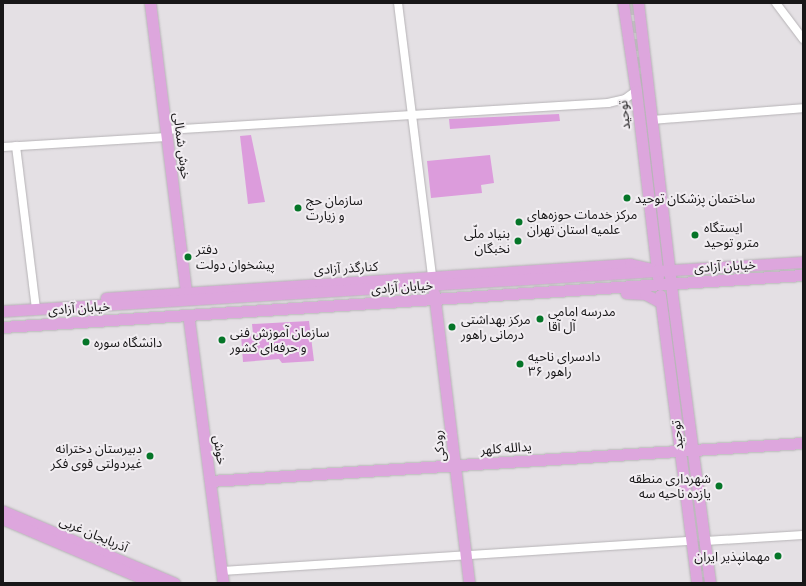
<!DOCTYPE html>
<html>
<head>
<meta charset="utf-8">
<style>
  body { margin:0 }
  #map { position:relative; width:806px; height:586px; overflow:hidden; background:#e4e0e4; font-family:Cabin,"Noto Sans Arabic",sans-serif }
  div>[style] { position:absolute }
  .green>* { inset:0; background:#dc9cdc }
  .highway-tunnel>* { height:12px; margin-top:-6px; transform-origin:0; background:repeating-linear-gradient(90deg,#c5c2c5 0 12px,transparent 0 18px) }
  .roads { filter:drop-shadow(0 0 1px #b6b3b6) drop-shadow(0 0 1px #b6b3b6) }
  .minor>* { height:8px; margin:-4px; padding:0 4px; transform-origin:4px; border-radius:4px; background:#fff }
  .major>* { height:11px; margin:-5.5px; padding:0 5.5px; transform-origin:5.5px; border-radius:5.5px; background:#dda6dd }
  .dots>* { width:11px; height:11px; translate:-50% -50%; box-sizing:border-box; border:2px solid #f1edf1; border-radius:50% }
  span { translate:-50% -50%; white-space:nowrap; text-align:center; line-height:1.15; -webkit-text-stroke:4px #f1edf1; paint-order:stroke }
  .street-label { font-size:13px; color:#181718 }
  .poi-label { font-size:13px; color:#181718 }
  .left { translate:0 -50%; text-align:left }
  .right { translate:-100% -50%; text-align:right }
  .frame { position:absolute; inset:0; border:4px solid #181718; pointer-events:none }
</style>
</head>
<body>
<div id="map">
  <div class="green">
    <i style="clip-path:polygon(559px 114px,560px 121px,450px 129px,449px 119px)"></i>
    <i style="clip-path:polygon(251px 135px,265px 202px,248px 204px,240px 136px)"></i>
    <i style="clip-path:polygon(490px 155px,494px 183px,481px 185px,482px 193px,431px 198px,427px 161px)"></i>
    <i style="clip-path:polygon(309px 321px,314px 361px,282px 363px,279px 359px,243px 362px,241px 335px,253px 334px,252px 324px)"></i>
  </div>
  <div class="highway-tunnel">
    <i style="left:631px;top:3px;width:92px;rotate:83.7deg"></i>
    <i style="left:648px;top:152px;width:62px;rotate:80.7deg"></i>
    <i style="left:699px;top:541px;width:42px;rotate:83.2deg"></i>
  </div>
  <div class="roads">
    <div class="minor">
      <i style="left:398px;top:3px;width:275px;rotate:82.9deg"></i>
      <i style="left:776px;top:3px;width:45px;rotate:53.1deg"></i>
      <i style="left:652px;top:120px;width:151px;rotate:-4.5deg"></i>
      <i style="left:166px;top:130px;width:443px;rotate:-3.5deg"></i>
      <i style="left:608px;top:103px;width:17px;rotate:-13deg"></i>
      <i style="left:625px;top:99px;width:14px;rotate:-36deg"></i>
      <i style="left:16px;top:146px;width:164px;rotate:83deg"></i>
      <i style="left:3px;top:147px;width:164px;rotate:-3.5deg"></i>
      <i style="left:705px;top:541px;width:98px;rotate:-3.5deg"></i>
      <i style="left:222px;top:571px;width:470px;rotate:-3.7deg"></i>
    </div>
    <div class="major">
      <i style="left:150px;top:3px;width:290px;rotate:82.9deg"></i>
      <i style="left:623px;top:3px;width:89px;rotate:81.6deg"></i>
      <i style="left:636px;top:91px;width:188px;rotate:83.3deg"></i>
      <i style="left:638px;top:3px;width:293px;rotate:83.3deg"></i>
      <i style="left:672px;top:294px;width:291px;rotate:82.5deg"></i>
      <i style="left:434px;top:293px;width:292px;rotate:83.1deg"></i>
      <i style="left:626px;top:293px;width:19px;rotate:3deg"></i>
      <i style="left:645px;top:294px;width:17px;rotate:28deg"></i>
      <i style="left:660px;top:295px;width:290px;rotate:82.7deg"></i>
      <i style="left:106px;top:298px;width:525px;rotate:-3.71deg"></i>
      <i style="left:630px;top:264px;width:22px;rotate:13deg"></i>
      <i style="left:3px;top:311px;width:801px;rotate:-3.5deg"></i>
      <i style="left:189px;top:321px;width:264px;rotate:82.6deg"></i>
      <i style="left:3px;top:327px;width:802px;rotate:-3.72deg"></i>
      <i style="left:210px;top:481px;width:594px;rotate:-3.67deg"></i>
      <i style="left:3px;top:511px;width:186px;rotate:22.8deg"></i>
      <i style="left:3px;top:519px;width:164px;rotate:23deg"></i>
    </div>
  </div>
  <div class="dots">
    <i style="left:627px;top:198px;background:#057528"></i>
    <i style="left:298px;top:208px;background:#057528"></i>
    <i style="left:519px;top:222px;background:#057528"></i>
    <i style="left:695px;top:235px;background:#057528"></i>
    <i style="left:518px;top:241px;background:#057528"></i>
    <i style="left:188px;top:257px;background:#057528"></i>
    <i style="left:540px;top:319px;background:#057528"></i>
    <i style="left:452px;top:327px;background:#057528"></i>
    <i style="left:222px;top:340px;background:#057528"></i>
    <i style="left:86px;top:342px;background:#057528"></i>
    <i style="left:520px;top:364px;background:#057528"></i>
    <i style="left:150px;top:456px;background:#057528"></i>
    <i style="left:719px;top:486px;background:#057528"></i>
    <i style="left:778px;top:556px;background:#057528"></i>
  </div>
  <div class="street-label">
    <span style="left:624px;top:115px;rotate:-96deg">توحید</span>
    <span style="left:182px;top:146px;rotate:83deg">خوش شمالی</span>
    <span style="left:725px;top:266px;rotate:-3deg">خیابان آزادی</span>
    <span style="left:346px;top:268px;rotate:-3deg">کنارگذر آزادی</span>
    <span style="left:402px;top:287px;rotate:-4deg">خیابان آزادی</span>
    <span style="left:79px;top:308px;rotate:-4deg">خیابان آزادی</span>
    <span style="left:677px;top:435px;rotate:-97deg">توحید</span>
    <span style="left:439px;top:446px;rotate:-97deg">رودکی</span>
    <span style="left:506px;top:448px;rotate:-4deg">یدالله کلهر</span>
    <span style="left:220px;top:450px;rotate:82deg">خوش</span>
    <span style="left:94px;top:534px;rotate:23deg">آذربایجان غربی</span>
  </div>
  <div class="poi-label">
    <span class="left" style="left:635px;top:198px">ساختمان پزشکان توحید</span>
    <span class="left" style="left:306px;top:208px">سازمان حج<br>و زیارت</span>
    <span class="left" style="left:527px;top:222px">مرکز خدمات حوزه‌های<br>علمیه استان تهران</span>
    <span class="left" style="left:704px;top:235px">ایستگاه<br>مترو توحید</span>
    <span class="right" style="left:510px;top:241px">بنیاد ملّی<br>نخبگان</span>
    <span class="left" style="left:196px;top:257px">دفتر<br>پیشخوان دولت</span>
    <span class="left" style="left:548px;top:319px">مدرسه امامی<br>آل آقا</span>
    <span class="left" style="left:461px;top:327px">مرکز بهداشتی<br>درمانی راهور</span>
    <span class="left" style="left:230px;top:340px">سازمان آموزش فنی<br>و حرفه‌ای کشور</span>
    <span class="left" style="left:94px;top:342px">دانشگاه سوره</span>
    <span class="left" style="left:528px;top:364px">دادسرای ناحیه<br>۳۶ راهور</span>
    <span class="right" style="left:142px;top:456px">دبيرستان دخترانه<br>غيردولتی قوی فکر</span>
    <span class="right" style="left:711px;top:486px">شهرداری منطقه<br>یازده ناحیه سه</span>
    <span class="right" style="left:770px;top:556px">مهمانپذیر ایران</span>
  </div>
  <div class="frame"></div>
</div>
</body>
</html>
